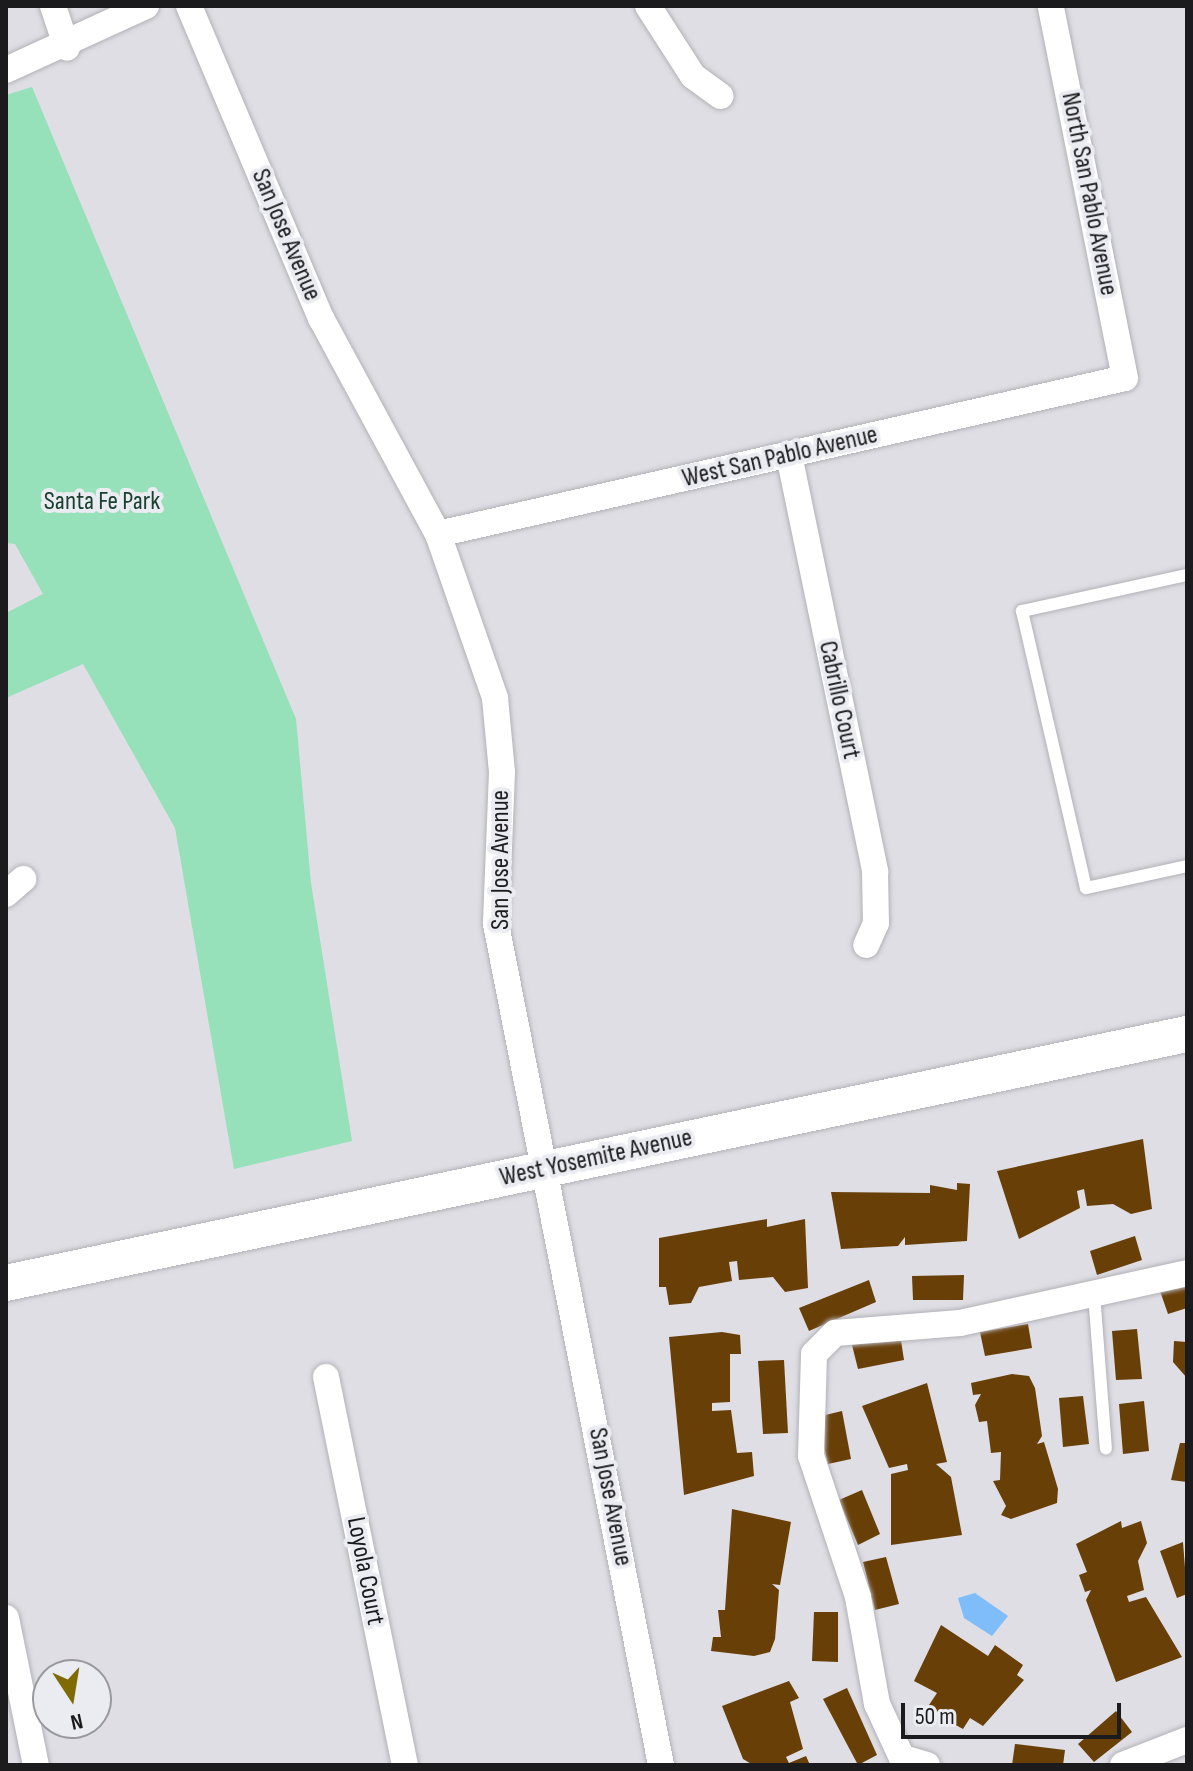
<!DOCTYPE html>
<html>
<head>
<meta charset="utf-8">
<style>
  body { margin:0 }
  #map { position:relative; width:1193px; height:1771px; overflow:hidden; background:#dedee4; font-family:"Sofia Sans Condensed",sans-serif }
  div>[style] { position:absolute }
  .green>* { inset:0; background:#96e0ba }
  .water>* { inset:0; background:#7fbdfa }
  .building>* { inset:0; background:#693f08 }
  .roads { filter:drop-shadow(0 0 2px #b1b1b7) drop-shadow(0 0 2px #b1b1b7) }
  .lane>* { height:12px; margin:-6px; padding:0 6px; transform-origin:6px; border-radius:6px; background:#fff }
  .street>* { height:26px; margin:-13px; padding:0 13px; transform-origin:13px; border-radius:13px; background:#fff }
  .secondary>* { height:36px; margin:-18px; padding:0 18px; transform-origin:18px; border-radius:18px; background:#fff }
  span { translate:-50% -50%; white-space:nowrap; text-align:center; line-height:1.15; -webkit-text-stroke:8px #ebebf2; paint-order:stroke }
  .street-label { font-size:26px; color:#1b1b1d }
  .park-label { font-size:26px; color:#19412f }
  .frame { position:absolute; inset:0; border:8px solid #1b1b1d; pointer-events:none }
  .north { position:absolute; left:32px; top:1659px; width:80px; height:80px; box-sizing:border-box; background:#ebebf2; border:2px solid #98989d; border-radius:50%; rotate:168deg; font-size:22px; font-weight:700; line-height:32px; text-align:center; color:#1b1b1d }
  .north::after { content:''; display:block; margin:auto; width:28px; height:36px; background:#7f6a03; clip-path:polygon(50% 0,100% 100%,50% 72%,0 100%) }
  .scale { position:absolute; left:901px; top:1703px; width:220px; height:36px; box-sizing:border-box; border:4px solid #1b1b1d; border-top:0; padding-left:10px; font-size:24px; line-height:28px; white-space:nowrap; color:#1b1b1d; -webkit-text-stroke:6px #ebebf2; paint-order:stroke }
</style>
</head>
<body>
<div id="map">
  <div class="green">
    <i style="clip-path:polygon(32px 87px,296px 719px,311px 883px,352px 1141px,234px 1169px,175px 828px,83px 664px,6px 698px,6px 613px,43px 594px,15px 544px,6px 543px,6px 95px)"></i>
  </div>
  <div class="water">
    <i style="clip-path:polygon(975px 1593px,1008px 1616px,992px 1636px,964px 1618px,958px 1598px)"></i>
  </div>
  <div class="building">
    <i style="clip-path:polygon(1143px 1139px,1152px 1209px,1131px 1214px,1113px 1204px,1087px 1206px,1084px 1189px,1077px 1191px,1080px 1208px,1019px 1239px,997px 1171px)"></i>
    <i style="clip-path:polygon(957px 1183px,970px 1184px,967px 1241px,905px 1245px,905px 1237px,898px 1246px,841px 1249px,831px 1192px,930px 1193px,930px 1185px,957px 1190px)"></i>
    <i style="clip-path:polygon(767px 1219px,767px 1227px,805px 1219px,808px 1288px,785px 1292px,773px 1277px,739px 1280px,737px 1261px,729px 1262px,732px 1281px,699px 1287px,691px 1303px,669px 1305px,666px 1287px,659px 1287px,659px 1238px)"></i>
    <i style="clip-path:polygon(1135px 1236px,1142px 1260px,1097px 1275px,1090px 1251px)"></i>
    <i style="clip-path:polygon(964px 1275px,963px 1300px,913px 1300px,912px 1276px)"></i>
    <i style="clip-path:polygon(869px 1280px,876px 1302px,809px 1331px,799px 1308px)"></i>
    <i style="clip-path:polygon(1187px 1282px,1187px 1308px,1168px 1314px,1160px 1291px)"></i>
    <i style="clip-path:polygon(1028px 1324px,1032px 1348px,985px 1356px,980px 1332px)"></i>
    <i style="clip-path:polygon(1137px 1329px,1142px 1379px,1116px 1380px,1112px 1331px)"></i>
    <i style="clip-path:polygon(722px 1332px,740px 1335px,741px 1354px,730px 1354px,730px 1402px,712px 1403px,712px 1411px,731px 1410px,737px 1453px,752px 1452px,754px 1476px,684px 1495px,669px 1337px)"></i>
    <i style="clip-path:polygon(900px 1334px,904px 1360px,858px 1369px,852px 1345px)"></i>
    <i style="clip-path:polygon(1174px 1341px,1187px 1342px,1187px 1378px,1173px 1362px)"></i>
    <i style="clip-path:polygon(784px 1360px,788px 1433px,763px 1434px,758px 1361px)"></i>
    <i style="clip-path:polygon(1012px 1374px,1029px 1376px,1035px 1388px,1042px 1436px,1037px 1444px,1044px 1442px,1058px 1489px,1057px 1503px,1011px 1519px,1001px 1515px,1006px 1506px,993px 1481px,1000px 1480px,1001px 1452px,991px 1453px,987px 1421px,979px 1422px,975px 1405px,981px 1394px,973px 1395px,971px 1383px)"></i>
    <i style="clip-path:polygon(927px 1383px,947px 1462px,936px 1464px,951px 1477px,962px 1535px,891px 1545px,891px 1474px,908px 1470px,907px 1464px,889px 1468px,862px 1406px)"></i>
    <i style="clip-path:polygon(1083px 1396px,1089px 1444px,1063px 1447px,1059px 1398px)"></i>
    <i style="clip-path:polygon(1144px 1401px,1149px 1451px,1123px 1454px,1119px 1404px)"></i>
    <i style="clip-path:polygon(842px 1411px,851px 1459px,828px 1464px,817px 1417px)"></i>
    <i style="clip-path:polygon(1180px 1443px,1187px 1443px,1187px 1482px,1171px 1480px)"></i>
    <i style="clip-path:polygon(862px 1490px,880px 1534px,858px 1545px,839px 1500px)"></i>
    <i style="clip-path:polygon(732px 1509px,791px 1522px,780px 1585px,772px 1584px,779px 1590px,775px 1639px,770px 1652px,754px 1656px,711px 1651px,713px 1637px,721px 1637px,718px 1610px,725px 1610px)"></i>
    <i style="clip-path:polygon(1121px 1521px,1122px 1528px,1141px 1521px,1147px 1543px,1138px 1561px,1144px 1590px,1127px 1596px,1129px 1602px,1146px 1597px,1182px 1657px,1116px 1682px,1086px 1600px,1091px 1590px,1085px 1592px,1079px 1575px,1087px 1572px,1076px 1544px)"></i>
    <i style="clip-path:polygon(1183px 1542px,1187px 1594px,1177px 1598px,1160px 1551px)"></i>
    <i style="clip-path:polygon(886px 1557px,899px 1604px,875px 1610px,863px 1562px)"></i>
    <i style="clip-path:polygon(814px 1612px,838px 1612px,838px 1662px,812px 1661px)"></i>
    <i style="clip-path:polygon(941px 1625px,988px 1656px,995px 1645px,1023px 1665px,1017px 1675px,1024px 1680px,983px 1726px,970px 1718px,963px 1729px,952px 1723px,929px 1705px,937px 1693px,914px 1681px)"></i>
    <i style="clip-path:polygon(789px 1681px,799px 1698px,790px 1702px,803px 1749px,786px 1757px,789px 1763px,806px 1756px,810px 1765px,753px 1765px,743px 1759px,722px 1706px)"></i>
    <i style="clip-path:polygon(847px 1688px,877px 1755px,858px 1765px,823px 1699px)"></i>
    <i style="clip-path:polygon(1116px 1711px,1132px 1732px,1094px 1762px,1078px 1744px)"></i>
    <i style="clip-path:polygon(1015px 1744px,1065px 1750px,1063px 1765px,1012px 1765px)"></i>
  </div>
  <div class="roads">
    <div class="lane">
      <i style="left:1187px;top:575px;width:169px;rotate:167.7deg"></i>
      <i style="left:1022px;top:611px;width:284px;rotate:77deg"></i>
      <i style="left:1086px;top:888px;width:103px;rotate:-12.3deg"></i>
      <i style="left:1094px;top:1294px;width:155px;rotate:85.6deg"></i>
    </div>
    <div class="street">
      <i style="left:53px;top:6px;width:44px;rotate:71.6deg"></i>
      <i style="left:189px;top:6px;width:339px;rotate:67.1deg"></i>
      <i style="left:321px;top:318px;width:246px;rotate:61.6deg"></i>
      <i style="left:438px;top:534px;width:174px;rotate:70.8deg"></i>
      <i style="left:495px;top:698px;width:74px;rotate:84.6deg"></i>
      <i style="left:502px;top:772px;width:152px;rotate:92.3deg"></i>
      <i style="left:496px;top:924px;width:857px;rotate:78.9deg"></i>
      <i style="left:648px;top:6px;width:83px;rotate:57.3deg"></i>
      <i style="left:693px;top:76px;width:34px;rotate:36deg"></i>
      <i style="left:6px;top:70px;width:154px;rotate:-24.6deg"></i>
      <i style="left:789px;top:455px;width:426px;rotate:78.3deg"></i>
      <i style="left:875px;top:872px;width:51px;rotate:88.9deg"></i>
      <i style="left:876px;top:923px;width:24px;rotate:114deg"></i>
      <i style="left:438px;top:534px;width:704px;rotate:-12.79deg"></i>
      <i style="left:1125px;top:378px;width:379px;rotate:-101.3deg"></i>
      <i style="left:6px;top:894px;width:23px;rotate:-41deg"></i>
      <i style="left:326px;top:1377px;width:396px;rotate:78.5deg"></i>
      <i style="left:6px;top:1618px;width:150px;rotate:78.5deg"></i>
      <i style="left:927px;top:1765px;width:26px;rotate:-164deg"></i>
      <i style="left:902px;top:1758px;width:60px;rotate:-114.8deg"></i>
      <i style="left:877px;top:1704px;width:109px;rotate:-100.1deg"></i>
      <i style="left:858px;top:1597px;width:149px;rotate:-108.4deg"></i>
      <i style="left:811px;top:1456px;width:102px;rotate:-88.3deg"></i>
      <i style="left:814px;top:1354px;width:30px;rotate:-45deg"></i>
      <i style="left:835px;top:1333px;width:125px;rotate:-4.6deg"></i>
      <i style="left:960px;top:1323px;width:232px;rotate:-12.4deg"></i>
      <i style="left:1123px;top:1765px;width:69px;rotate:-21.3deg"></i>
    </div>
    <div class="secondary">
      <i style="left:6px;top:1283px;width:1207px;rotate:-11.91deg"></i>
    </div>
  </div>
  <div class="street-label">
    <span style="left:1089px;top:194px;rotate:79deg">North San Pablo Avenue</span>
    <span style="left:286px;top:235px;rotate:67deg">San Jose Avenue</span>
    <span style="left:780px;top:457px;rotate:-13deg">West San Pablo Avenue</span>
    <span style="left:839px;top:700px;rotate:78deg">Cabrillo Court</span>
    <span style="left:501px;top:860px;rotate:-90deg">San Jose Avenue</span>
    <span style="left:596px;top:1158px;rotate:-12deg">West Yosemite Avenue</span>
    <span style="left:610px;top:1497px;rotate:79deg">San Jose Avenue</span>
    <span style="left:365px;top:1571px;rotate:79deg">Loyola Court</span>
  </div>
  <div class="park-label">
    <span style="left:102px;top:502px">Santa Fe Park</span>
  </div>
  <div class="frame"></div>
  <div class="north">N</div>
  <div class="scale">50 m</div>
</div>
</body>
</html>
